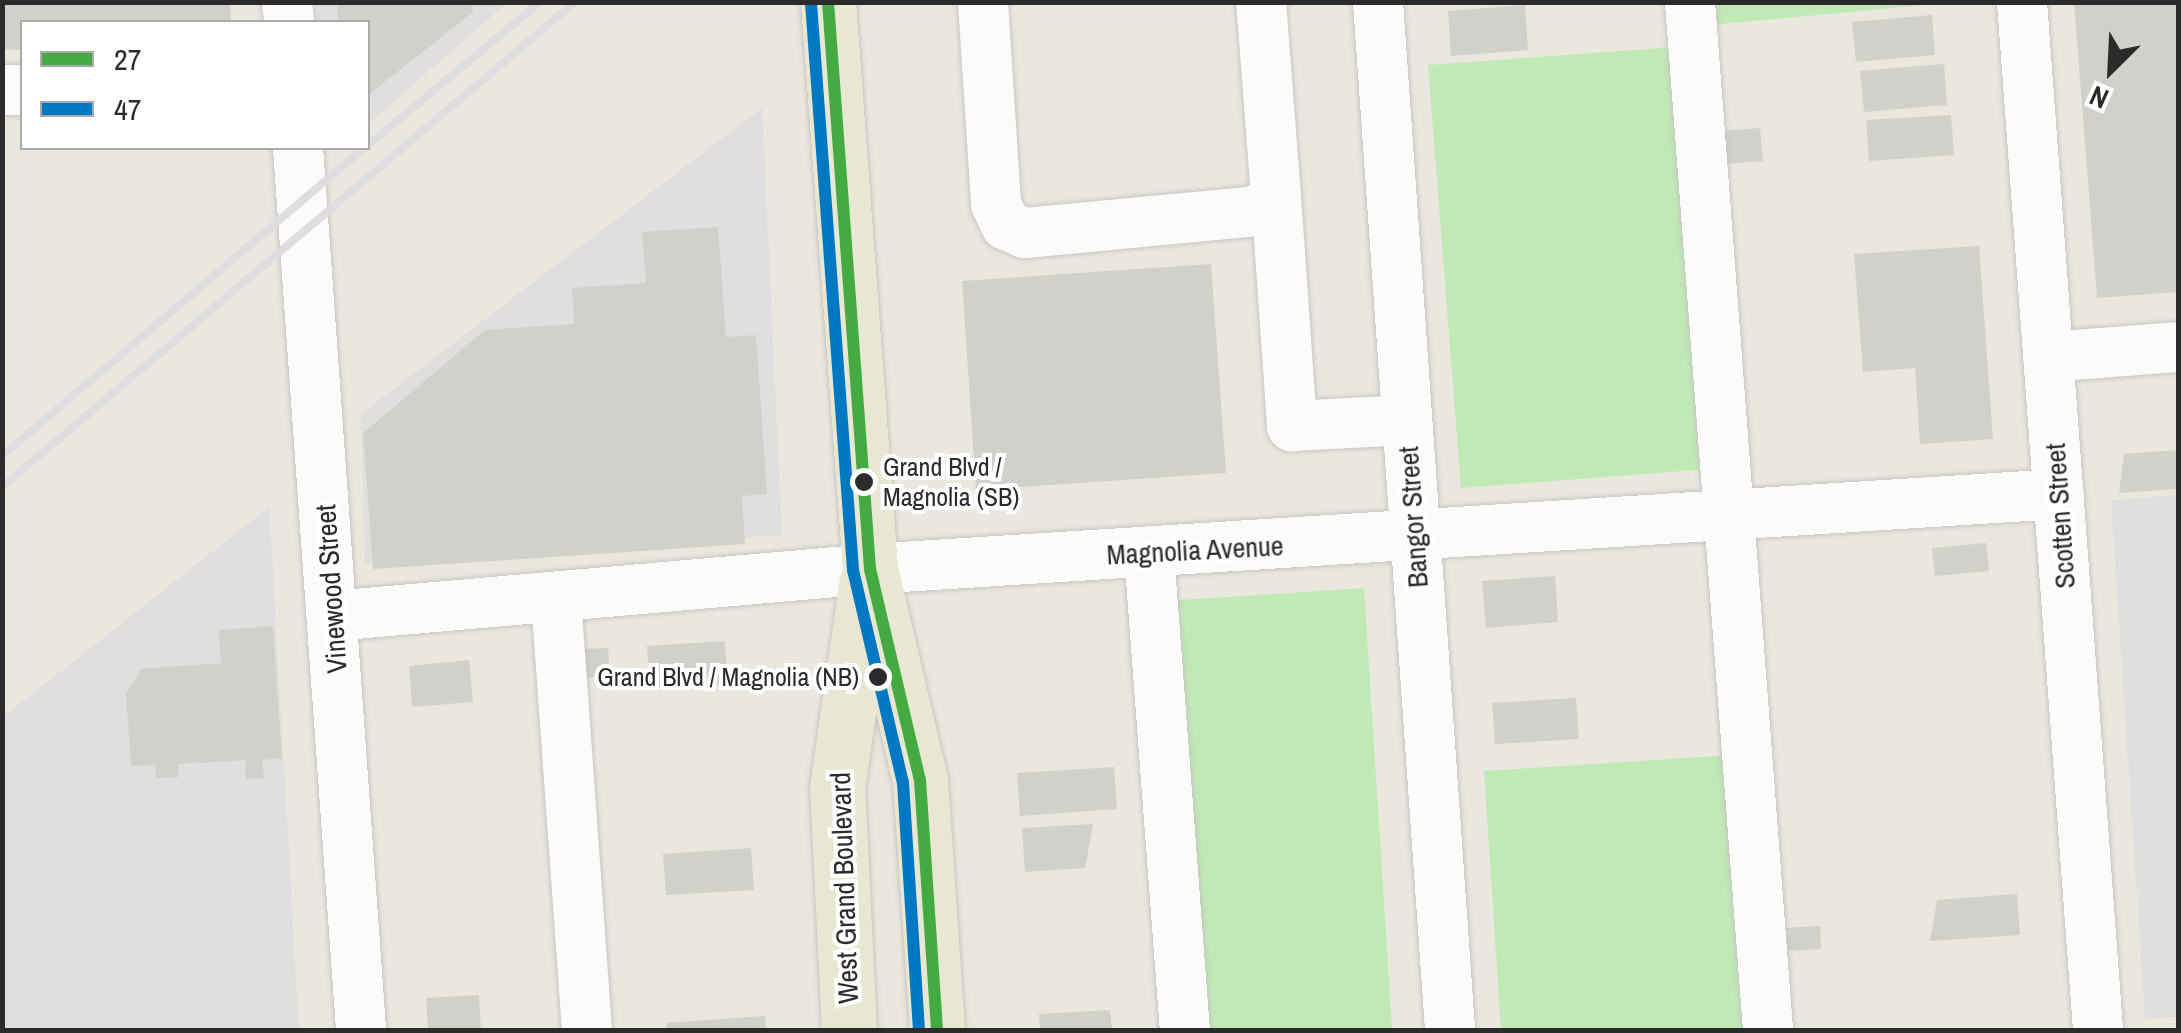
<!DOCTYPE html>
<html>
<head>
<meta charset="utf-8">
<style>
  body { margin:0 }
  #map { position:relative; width:2181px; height:1033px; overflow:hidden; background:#eae7df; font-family:"Archivo Narrow",sans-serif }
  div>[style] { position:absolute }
  .industrial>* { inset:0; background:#e1dedf }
  .green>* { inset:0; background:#c0e9b5 }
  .building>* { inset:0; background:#d2d0ca }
  .roads { filter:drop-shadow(0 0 2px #c7c5c5) drop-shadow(0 0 2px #c7c5c5) }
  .minor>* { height:50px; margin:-25px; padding:0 25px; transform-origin:25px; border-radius:25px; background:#fcfbfa }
  .major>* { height:55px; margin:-27.5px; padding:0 27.5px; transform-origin:27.5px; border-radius:27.5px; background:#e8e8d2 }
  .rail>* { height:8px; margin:-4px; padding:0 4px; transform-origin:4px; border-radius:4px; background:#dedddf }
  .bus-1>* { height:12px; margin:-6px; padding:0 6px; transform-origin:6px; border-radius:6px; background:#44aa42 }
  .bus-2>* { height:12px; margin:-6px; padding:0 6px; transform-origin:6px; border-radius:6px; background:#0079c2 }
  .dots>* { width:28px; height:28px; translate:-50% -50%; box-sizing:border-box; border:5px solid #fff; border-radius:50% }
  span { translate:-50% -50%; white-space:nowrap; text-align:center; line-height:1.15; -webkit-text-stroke:8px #fff; paint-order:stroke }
  .bus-label { font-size:26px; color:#2b2b2b }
  .left { translate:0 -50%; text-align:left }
  .right { translate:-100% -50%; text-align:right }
  .street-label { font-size:28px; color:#2b2b2b }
  .frame { position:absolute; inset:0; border:5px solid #2b2b2b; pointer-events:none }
  .legend { position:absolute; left:20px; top:20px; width:350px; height:130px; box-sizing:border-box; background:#fff; border:2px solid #aaa; margin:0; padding:12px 18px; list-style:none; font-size:30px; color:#2b2b2b }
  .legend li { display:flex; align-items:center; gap:20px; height:50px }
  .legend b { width:50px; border:2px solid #aaa }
  .north { position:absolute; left:2061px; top:20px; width:100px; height:100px; -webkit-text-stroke:8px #fff; paint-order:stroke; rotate:204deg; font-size:28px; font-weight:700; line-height:40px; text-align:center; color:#2b2b2b }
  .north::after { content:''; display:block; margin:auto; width:35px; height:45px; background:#2b2b2b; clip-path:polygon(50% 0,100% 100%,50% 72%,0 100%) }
</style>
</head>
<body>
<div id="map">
  <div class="industrial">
    <i style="clip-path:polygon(315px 3px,507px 3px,368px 124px,368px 22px,317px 22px)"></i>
    <i style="clip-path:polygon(762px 108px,782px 535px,365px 563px,361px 414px)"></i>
    <i style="clip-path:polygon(2178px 495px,2178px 1017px,2145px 1019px,2111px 500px)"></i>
    <i style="clip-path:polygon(269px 507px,299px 1030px,3px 1030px,3px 717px)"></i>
  </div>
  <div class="green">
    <i style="clip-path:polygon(1956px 2px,1710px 25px,1708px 3px)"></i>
    <i style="clip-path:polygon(1676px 47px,1709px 469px,1461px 488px,1428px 65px)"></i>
    <i style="clip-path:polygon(1364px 588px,1392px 1030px,1198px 1030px,1165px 601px)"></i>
    <i style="clip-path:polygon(1732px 755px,1750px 1030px,1501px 1030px,1484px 771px)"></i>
  </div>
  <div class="building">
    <i style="clip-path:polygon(2px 2px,230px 2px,231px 22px,22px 22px,22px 50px,2px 49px)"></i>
    <i style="clip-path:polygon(2074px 2px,2178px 2px,2178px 292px,2097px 298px)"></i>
    <i style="clip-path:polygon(337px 3px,472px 3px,473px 12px,368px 95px,368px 22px,338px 22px)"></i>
    <i style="clip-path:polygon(1525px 5px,1528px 50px,1451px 56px,1448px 11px)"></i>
    <i style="clip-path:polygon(1932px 15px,1935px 55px,1856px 62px,1852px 22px)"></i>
    <i style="clip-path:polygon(1944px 64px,1947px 105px,1864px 112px,1860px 71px)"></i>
    <i style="clip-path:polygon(1951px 115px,1954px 155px,1869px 161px,1866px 120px)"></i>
    <i style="clip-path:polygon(1760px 128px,1763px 161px,1727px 164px,1724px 131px)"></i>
    <i style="clip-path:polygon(718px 227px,726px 337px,756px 335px,767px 494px,742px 496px,745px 544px,373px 569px,363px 433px,485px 330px,574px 324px,572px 288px,646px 283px,642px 232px)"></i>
    <i style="clip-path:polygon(1979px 246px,1993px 439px,1920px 444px,1915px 368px,1863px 372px,1854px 254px)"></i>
    <i style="clip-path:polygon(1211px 264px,1226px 473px,976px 490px,962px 281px)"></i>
    <i style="clip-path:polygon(2178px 450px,2178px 489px,2119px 493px,2124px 454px)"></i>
    <i style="clip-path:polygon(1986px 543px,1989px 571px,1935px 576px,1932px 548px)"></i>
    <i style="clip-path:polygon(1555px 576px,1558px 622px,1486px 628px,1482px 581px)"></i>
    <i style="clip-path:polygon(273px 626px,282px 758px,262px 760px,264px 778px,246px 779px,245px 760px,178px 764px,179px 777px,156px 778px,155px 765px,131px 766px,126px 693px,141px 669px,221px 663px,219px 630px)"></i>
    <i style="clip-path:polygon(725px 641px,727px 683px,650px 688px,647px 646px)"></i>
    <i style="clip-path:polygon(608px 648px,610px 676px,581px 678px,580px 649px)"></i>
    <i style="clip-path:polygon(469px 660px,473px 702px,412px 707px,409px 666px)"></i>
    <i style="clip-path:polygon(1576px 698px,1579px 739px,1495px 744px,1492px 703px)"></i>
    <i style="clip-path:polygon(1114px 767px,1117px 809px,1020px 816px,1017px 773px)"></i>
    <i style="clip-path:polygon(1093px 824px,1085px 868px,1025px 872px,1022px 828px)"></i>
    <i style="clip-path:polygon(751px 848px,754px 890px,666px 895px,663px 854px)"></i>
    <i style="clip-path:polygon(2017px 894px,2020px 935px,1930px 941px,1937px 900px)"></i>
    <i style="clip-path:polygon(1820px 926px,1821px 949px,1784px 951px,1783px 928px)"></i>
    <i style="clip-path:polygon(479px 995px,481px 1030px,428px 1030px,426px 998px)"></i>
    <i style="clip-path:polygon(1110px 1010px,1112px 1030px,1040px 1030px,1039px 1014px)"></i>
    <i style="clip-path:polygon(765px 1016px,766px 1030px,667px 1030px,666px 1023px)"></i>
  </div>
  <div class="roads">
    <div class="minor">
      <i style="left:287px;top:2px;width:20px;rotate:84deg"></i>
      <i style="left:983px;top:2px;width:202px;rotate:86.3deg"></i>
      <i style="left:996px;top:204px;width:23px;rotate:65deg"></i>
      <i style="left:1006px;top:225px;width:21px;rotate:23deg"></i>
      <i style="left:1025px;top:233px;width:233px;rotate:-5.4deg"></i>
      <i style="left:1257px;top:211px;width:24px;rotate:-38deg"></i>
      <i style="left:1276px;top:196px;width:195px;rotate:-94.4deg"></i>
      <i style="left:1378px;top:2px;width:1031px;rotate:85.99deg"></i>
      <i style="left:1690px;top:2px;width:1031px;rotate:85.66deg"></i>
      <i style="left:2022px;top:2px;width:1031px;rotate:85.77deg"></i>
      <i style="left:2px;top:90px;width:20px"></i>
      <i style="left:298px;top:148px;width:884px;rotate:85.91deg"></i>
      <i style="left:1276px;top:196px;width:231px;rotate:86deg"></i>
      <i style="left:1292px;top:426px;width:115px;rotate:-3deg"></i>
      <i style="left:2048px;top:357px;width:130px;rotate:-4.4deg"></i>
      <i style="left:1149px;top:553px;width:478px;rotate:85.7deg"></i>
      <i style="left:556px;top:598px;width:433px;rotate:85.9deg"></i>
      <i style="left:332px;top:616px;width:540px;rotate:-4.99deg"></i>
      <i style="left:870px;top:569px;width:1191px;rotate:-3.61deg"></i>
    </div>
    <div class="major">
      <i style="left:828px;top:2px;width:569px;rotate:85.76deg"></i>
      <i style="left:870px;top:569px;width:217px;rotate:76.7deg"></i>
      <i style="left:920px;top:780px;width:251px;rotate:86.1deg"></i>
      <i style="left:849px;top:1030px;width:242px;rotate:-92.8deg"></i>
      <i style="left:837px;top:788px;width:209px;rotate:-81.8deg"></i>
    </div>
  </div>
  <div class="rail">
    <i style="left:368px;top:145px;width:224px;rotate:-39.7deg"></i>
    <i style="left:2px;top:456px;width:475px;rotate:-40.4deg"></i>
    <i style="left:2px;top:487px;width:751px;rotate:-40.25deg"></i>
  </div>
  <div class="bus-1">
    <i style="left:828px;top:2px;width:569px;rotate:85.76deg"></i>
    <i style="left:870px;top:569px;width:217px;rotate:76.7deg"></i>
    <i style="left:920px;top:780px;width:251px;rotate:86.1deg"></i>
  </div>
  <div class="bus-2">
    <i style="left:811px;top:3px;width:569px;rotate:85.76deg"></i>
    <i style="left:853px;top:570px;width:219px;rotate:76.8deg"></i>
    <i style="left:903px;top:783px;width:248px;rotate:86.3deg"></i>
  </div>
  <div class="dots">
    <i style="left:864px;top:482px;background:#2b2b2b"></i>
    <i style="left:878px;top:677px;background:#2b2b2b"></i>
  </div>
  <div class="bus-label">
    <span class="left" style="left:883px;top:482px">Grand Blvd /<br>Magnolia (SB)</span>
    <span class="right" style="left:859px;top:677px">Grand Blvd / Magnolia (NB)</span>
  </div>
  <div class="street-label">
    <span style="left:2060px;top:516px;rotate:-94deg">Scotten Street</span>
    <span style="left:1413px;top:517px;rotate:-94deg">Bangor Street</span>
    <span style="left:1195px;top:550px;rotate:-3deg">Magnolia Avenue</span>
    <span style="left:331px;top:589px;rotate:-94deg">Vinewood Street</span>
    <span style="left:844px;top:888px;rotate:-92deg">West Grand Boulevard</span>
  </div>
  <div class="frame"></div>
  <ul class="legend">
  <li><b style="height:12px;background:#44aa42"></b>27</li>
  <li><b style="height:12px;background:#0079c2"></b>47</li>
  </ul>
  <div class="north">N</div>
</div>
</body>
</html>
